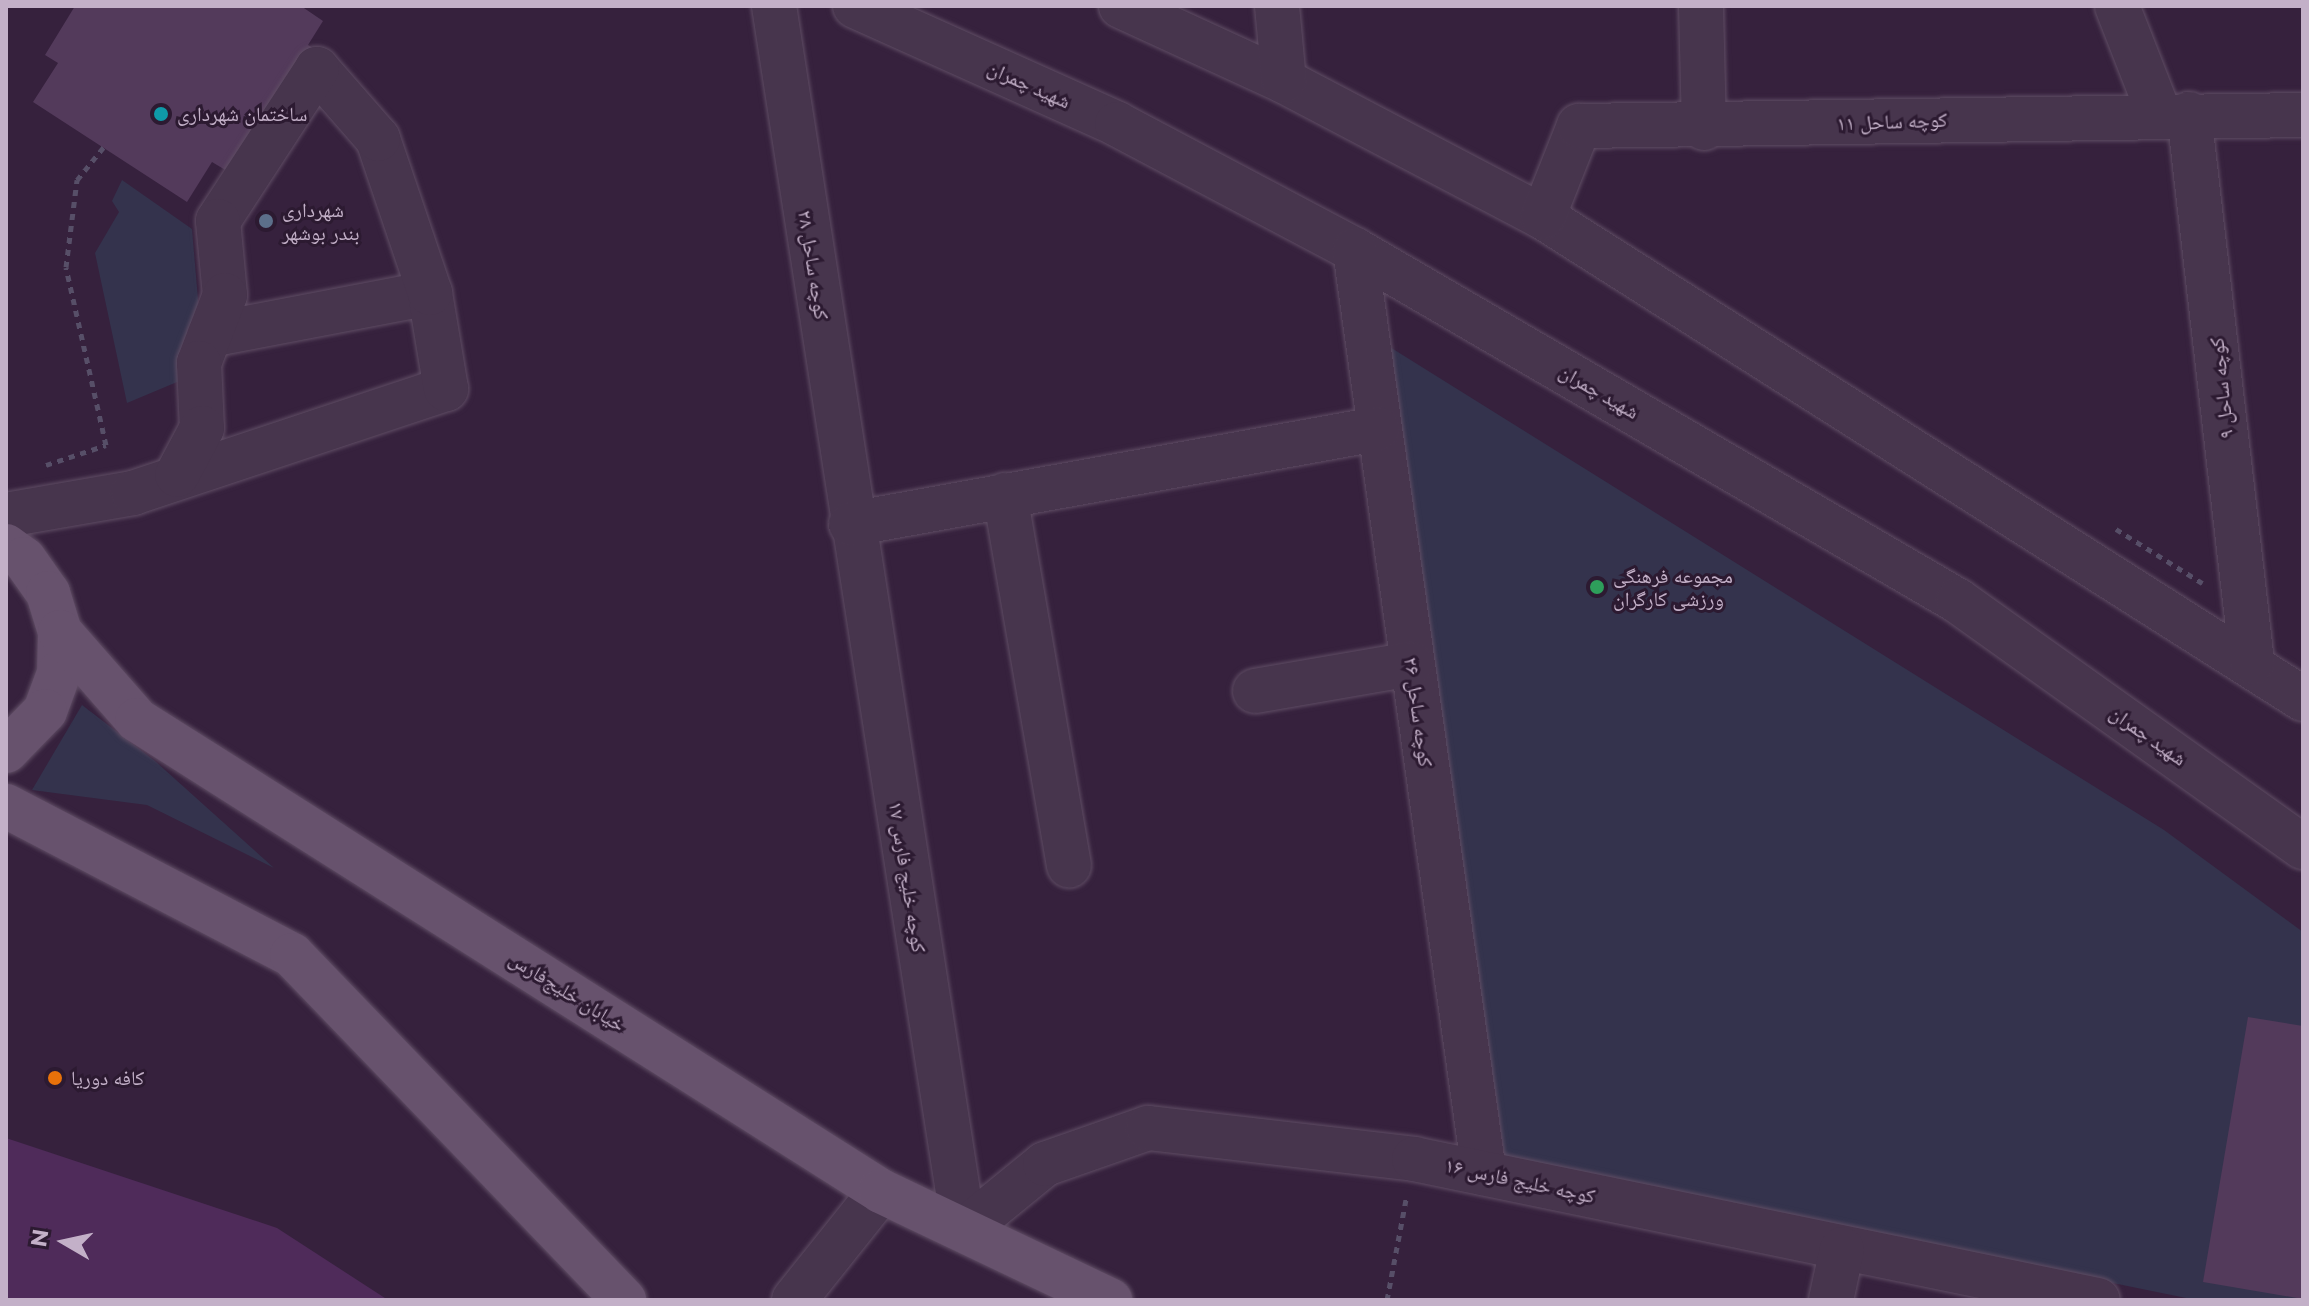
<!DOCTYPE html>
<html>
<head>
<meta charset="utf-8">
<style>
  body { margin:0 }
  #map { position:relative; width:2309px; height:1306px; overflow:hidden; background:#36213d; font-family:Montserrat,"Noto Naskh Arabic",sans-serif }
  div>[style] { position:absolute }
  .green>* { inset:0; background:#34334d }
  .water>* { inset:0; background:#4f2b5a }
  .building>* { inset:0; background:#533a5b }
  .path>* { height:5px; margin-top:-2.5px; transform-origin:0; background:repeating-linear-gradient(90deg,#574f68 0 6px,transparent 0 12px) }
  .roads { filter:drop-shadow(0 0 2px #5f4d64) drop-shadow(0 0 2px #5f4d64) }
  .minor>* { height:44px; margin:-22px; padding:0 22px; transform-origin:22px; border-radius:22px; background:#47354d }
  .major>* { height:44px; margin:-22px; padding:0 22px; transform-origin:22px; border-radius:22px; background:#67526d }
  .dots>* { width:22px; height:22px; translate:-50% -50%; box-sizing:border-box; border:4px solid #2c1a31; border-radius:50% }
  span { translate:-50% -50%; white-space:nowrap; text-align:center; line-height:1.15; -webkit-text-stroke:6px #2c1a31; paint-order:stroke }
  .street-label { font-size:20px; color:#c3b0c8 }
  .poi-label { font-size:20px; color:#c3b0c8 }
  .left { translate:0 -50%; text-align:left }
  .frame { position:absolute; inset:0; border:8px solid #c3b0c8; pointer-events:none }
  .north { position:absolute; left:24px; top:1202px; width:80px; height:80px; -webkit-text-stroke:6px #2c1a31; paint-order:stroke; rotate:279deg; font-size:22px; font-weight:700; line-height:32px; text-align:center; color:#c3b0c8 }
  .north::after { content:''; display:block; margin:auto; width:28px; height:36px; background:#c3b0c8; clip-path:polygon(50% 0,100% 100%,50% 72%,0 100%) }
</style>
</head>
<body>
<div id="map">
  <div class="green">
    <i style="clip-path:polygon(122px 180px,192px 229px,201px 335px,189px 377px,127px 403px,95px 253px,119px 212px,112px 201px)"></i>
    <i style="clip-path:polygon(1385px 344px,2164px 830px,2303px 932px,2303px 1300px,2196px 1300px,1505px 1159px)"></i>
    <i style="clip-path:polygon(82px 705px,155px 761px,274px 868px,147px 805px,32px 790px)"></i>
  </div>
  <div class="water">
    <i style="clip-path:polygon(6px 1138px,277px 1228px,388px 1300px,6px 1300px)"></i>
  </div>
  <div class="building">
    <i style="clip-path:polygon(75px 6px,301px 6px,323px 21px,308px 45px,313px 48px,227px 171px,212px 162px,187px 202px,33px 102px,58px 63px,45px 55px)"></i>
    <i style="clip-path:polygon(2248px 1017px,2303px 1026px,2303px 1299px,2203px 1282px)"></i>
  </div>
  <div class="path">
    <i style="left:46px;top:465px;width:63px;rotate:-18.4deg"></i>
    <i style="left:106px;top:445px;width:182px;rotate:-102.7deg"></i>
    <i style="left:66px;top:267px;width:88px;rotate:-82.8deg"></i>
    <i style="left:77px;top:180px;width:46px;rotate:-51.1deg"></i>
    <i style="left:2116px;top:529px;width:102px;rotate:32.1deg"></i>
    <i style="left:1387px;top:1300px;width:103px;rotate:-79.3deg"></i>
  </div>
  <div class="roads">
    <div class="minor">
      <i style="left:774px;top:6px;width:1239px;rotate:81.18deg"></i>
      <i style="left:855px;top:6px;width:287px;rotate:24.2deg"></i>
      <i style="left:1117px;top:124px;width:269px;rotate:27.9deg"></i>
      <i style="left:1355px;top:250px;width:698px;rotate:30.2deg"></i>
      <i style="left:1958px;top:601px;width:424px;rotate:35.5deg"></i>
      <i style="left:1121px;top:6px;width:179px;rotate:24.7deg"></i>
      <i style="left:1284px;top:81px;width:293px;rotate:27.7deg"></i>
      <i style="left:1543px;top:217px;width:900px;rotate:32.38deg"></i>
      <i style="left:1277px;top:6px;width:75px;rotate:84.7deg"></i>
      <i style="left:1701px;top:6px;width:122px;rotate:88.6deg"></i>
      <i style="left:2117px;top:6px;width:116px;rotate:68.7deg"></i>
      <i style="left:2189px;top:114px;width:552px;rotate:83.44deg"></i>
      <i style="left:1543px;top:217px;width:98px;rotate:-68.4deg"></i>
      <i style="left:1579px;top:126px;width:724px;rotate:-0.87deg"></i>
      <i style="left:1355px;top:250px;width:932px;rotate:82.04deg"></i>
      <i style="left:210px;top:335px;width:224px;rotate:-10.8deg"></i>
      <i style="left:1005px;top:495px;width:376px;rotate:80.2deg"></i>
      <i style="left:6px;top:515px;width:129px;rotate:-9.8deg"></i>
      <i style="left:133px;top:493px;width:330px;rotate:-18.4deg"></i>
      <i style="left:446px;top:389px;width:97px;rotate:-99.5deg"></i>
      <i style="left:430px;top:293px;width:163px;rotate:-108.7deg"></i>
      <i style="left:378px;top:139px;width:93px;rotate:-131.1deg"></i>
      <i style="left:317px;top:69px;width:181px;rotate:123.1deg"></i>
      <i style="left:218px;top:221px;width:74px;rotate:84.6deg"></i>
      <i style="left:225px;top:295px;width:73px;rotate:110.9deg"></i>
      <i style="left:199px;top:363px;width:65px;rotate:87.4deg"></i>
      <i style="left:202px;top:428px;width:53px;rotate:118deg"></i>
      <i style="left:851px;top:524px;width:535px;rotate:-10.24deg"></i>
      <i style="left:1255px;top:691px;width:158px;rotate:-9.8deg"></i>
      <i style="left:964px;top:1230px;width:104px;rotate:-39.2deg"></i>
      <i style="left:1045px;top:1164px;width:109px;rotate:-19.3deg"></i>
      <i style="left:1148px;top:1128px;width:268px;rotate:6.6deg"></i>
      <i style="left:1414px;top:1159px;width:698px;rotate:11.65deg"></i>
      <i style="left:794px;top:1300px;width:139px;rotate:-51.4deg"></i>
      <i style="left:1831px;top:1300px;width:52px;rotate:-77.8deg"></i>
    </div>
    <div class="major">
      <i style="left:6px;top:546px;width:22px;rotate:36deg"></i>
      <i style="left:24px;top:559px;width:42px;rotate:54.8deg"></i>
      <i style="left:48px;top:593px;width:41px;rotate:72.9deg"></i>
      <i style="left:60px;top:632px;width:41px;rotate:91.4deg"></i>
      <i style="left:59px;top:673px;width:40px;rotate:110.2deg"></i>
      <i style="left:45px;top:711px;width:56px;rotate:134.3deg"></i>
      <i style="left:60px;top:632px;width:117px;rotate:48.8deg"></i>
      <i style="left:137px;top:720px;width:881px;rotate:32.34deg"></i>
      <i style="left:881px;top:1191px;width:254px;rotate:25.5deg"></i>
      <i style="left:6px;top:806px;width:322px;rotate:27.5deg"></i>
      <i style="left:292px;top:955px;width:479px;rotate:46.1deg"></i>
    </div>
  </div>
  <div class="dots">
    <i style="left:161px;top:114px;background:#0f9aa8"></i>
    <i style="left:266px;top:221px;background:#5c6f8a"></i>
    <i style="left:1597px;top:587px;background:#2e9e5b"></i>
    <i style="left:55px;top:1078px;background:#e8710a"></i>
  </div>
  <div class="street-label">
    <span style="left:1029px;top:85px;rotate:24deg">شهید چمران</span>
    <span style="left:1892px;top:122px;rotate:-2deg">کوچه ساحل ۱۱</span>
    <span style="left:813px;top:265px;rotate:81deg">کوچه ساحل ۲۸</span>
    <span style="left:2222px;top:388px;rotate:-96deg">کوچه ساحل ۹</span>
    <span style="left:1599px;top:392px;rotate:30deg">شهید چمران</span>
    <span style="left:1418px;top:712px;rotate:82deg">کوچه ساحل ۲۶</span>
    <span style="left:2148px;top:736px;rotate:35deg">شهید چمران</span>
    <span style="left:907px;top:877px;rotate:81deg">کوچه خلیج فارس ۱۷</span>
    <span style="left:567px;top:992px;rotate:32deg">خیابان خلیج‌فارس</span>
    <span style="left:1520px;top:1181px;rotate:12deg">کوچه خلیج فارس ۱۶</span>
  </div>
  <div class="poi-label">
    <span class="left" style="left:177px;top:114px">ساختمان شهرداری</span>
    <span class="left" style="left:282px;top:222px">شهرداری<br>بندر بوشهر</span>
    <span class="left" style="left:1613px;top:588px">مجموعه فرهنگی<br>ورزشی کارگران</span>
    <span class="left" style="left:71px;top:1078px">کافه دوریا</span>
  </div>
  <div class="frame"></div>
  <div class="north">N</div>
</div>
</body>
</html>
